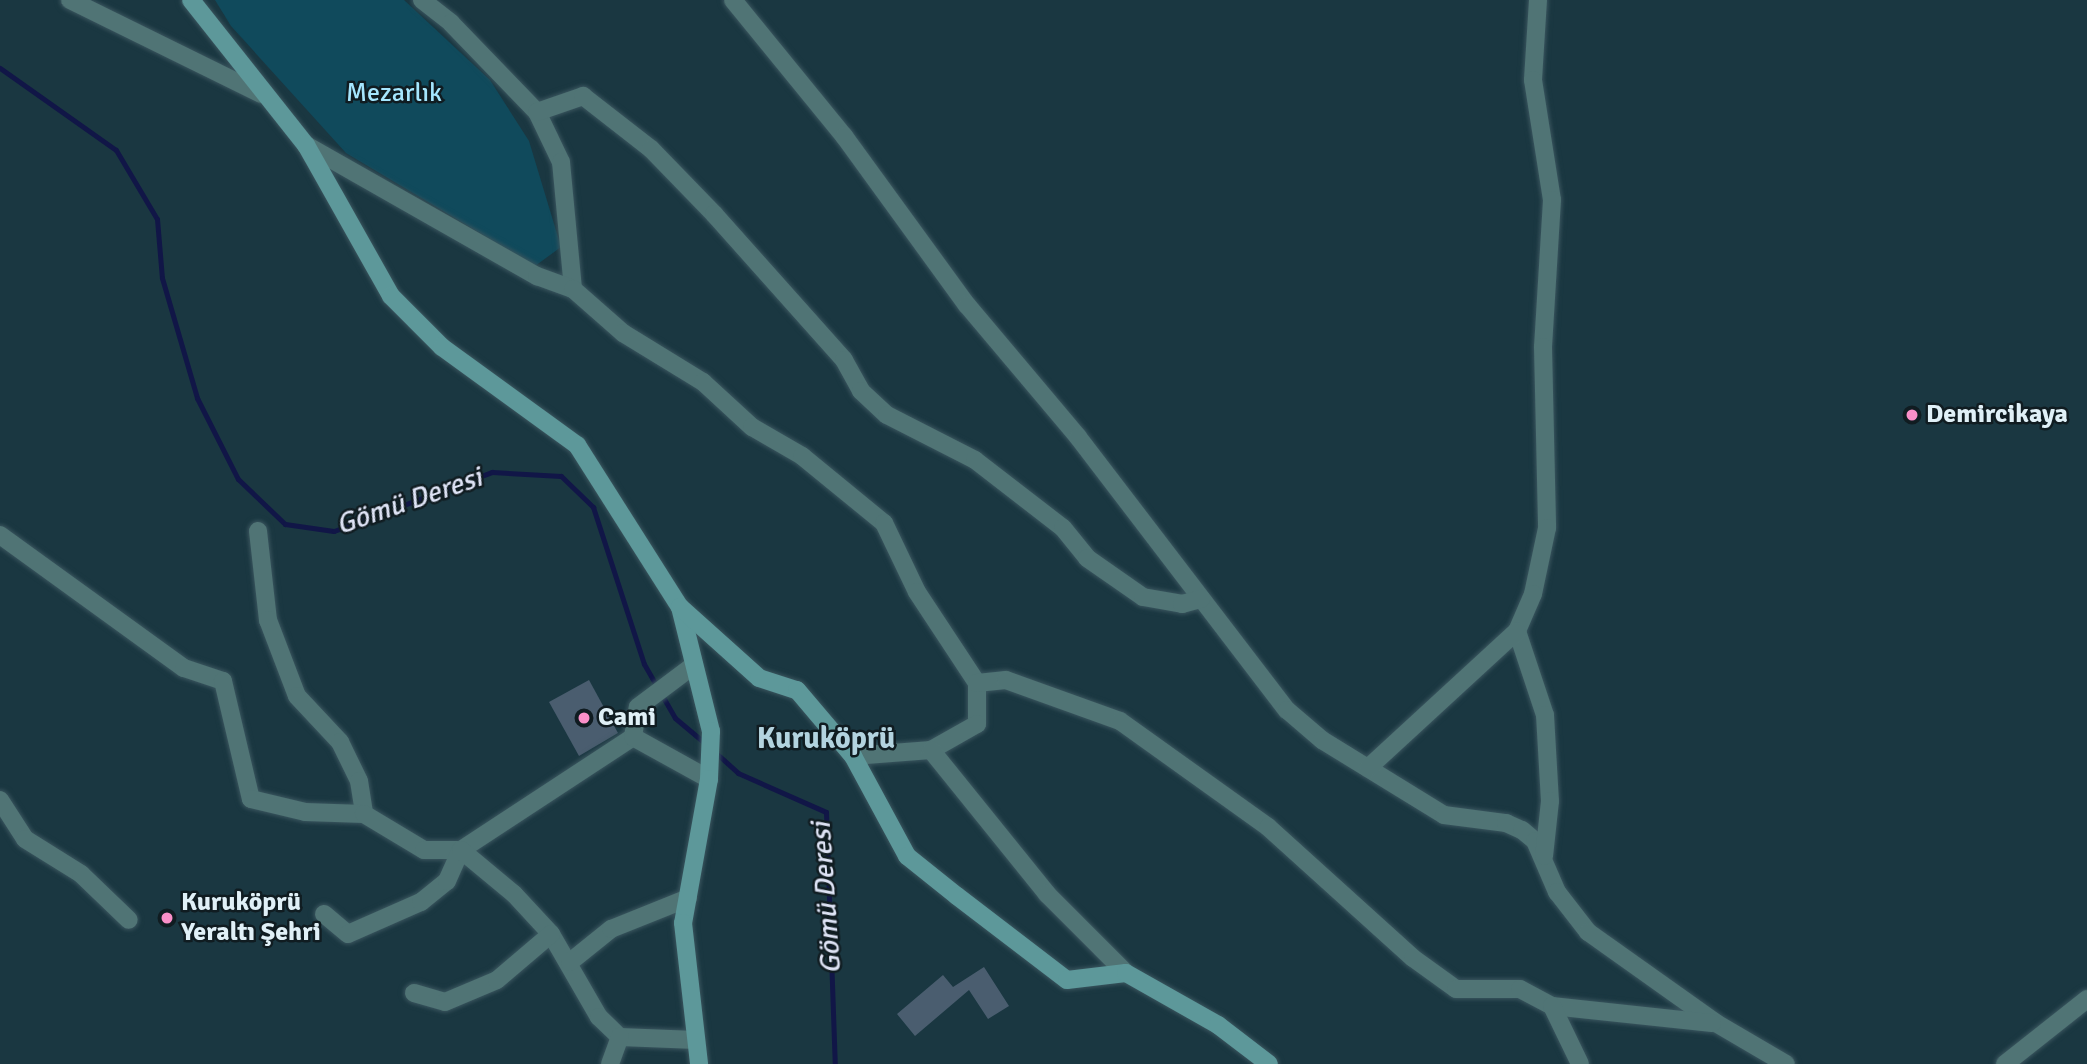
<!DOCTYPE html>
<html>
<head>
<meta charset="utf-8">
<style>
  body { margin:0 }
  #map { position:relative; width:2087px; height:1064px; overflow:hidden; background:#1a3741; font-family:Signika,sans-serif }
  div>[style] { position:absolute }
  .green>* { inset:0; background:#104a5c }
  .stream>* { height:5px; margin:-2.5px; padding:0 2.5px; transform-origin:2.5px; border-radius:2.5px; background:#111647 }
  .building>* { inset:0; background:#4a5d6f }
  .roads { filter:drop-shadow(0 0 2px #3a555e) drop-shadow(0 0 2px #3a555e) }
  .street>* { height:18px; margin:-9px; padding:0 9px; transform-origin:9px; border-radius:9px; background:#507475 }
  .secondary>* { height:18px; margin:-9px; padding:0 9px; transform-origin:9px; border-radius:9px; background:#5d989a }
  .dots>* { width:19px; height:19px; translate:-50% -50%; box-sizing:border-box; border:4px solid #101c21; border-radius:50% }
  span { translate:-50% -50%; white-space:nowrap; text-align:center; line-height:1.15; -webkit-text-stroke:5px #101c21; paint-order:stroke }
  .park-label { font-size:26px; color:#a5e6fe }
  .poi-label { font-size:26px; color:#e0f0f7; font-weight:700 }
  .left { translate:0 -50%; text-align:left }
  .water-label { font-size:28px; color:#dee3f5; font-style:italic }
  .quarter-label { font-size:30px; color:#b3d3df; font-weight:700 }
</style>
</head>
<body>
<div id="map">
  <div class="green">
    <i style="clip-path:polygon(215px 0,404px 0,490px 80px,529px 141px,561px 247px,535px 266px,346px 153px,231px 26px)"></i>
  </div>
  <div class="stream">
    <i style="left:0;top:68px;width:142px;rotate:35.3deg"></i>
    <i style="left:116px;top:150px;width:80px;rotate:59.3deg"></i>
    <i style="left:157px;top:219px;width:59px;rotate:85.2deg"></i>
    <i style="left:162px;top:278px;width:125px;rotate:73.7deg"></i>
    <i style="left:197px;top:398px;width:91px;rotate:63.2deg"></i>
    <i style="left:238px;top:479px;width:65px;rotate:43.8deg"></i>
    <i style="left:285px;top:524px;width:49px;rotate:8.1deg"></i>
    <i style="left:334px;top:531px;width:169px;rotate:-20.5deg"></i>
    <i style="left:492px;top:472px;width:69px;rotate:3.3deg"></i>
    <i style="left:561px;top:476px;width:45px;rotate:44.1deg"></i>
    <i style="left:593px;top:507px;width:165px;rotate:72deg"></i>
    <i style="left:644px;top:664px;width:62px;rotate:60.1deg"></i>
    <i style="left:675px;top:718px;width:40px;rotate:40deg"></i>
    <i style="left:716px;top:753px;width:30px;rotate:42deg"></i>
    <i style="left:738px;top:773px;width:96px;rotate:23.9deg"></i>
    <i style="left:826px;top:812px;width:252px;rotate:88deg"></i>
  </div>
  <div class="building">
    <i style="clip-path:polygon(589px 680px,618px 733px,579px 756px,549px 702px)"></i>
    <i style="clip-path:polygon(984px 967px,1009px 1006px,988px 1019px,969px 990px,915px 1036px,897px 1014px,943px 975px,953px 987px)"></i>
  </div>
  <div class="roads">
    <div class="street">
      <i style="left:70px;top:0;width:213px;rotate:26.2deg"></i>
      <i style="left:422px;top:0;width:37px;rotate:38deg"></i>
      <i style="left:451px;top:23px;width:124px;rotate:46deg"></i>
      <i style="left:537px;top:112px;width:55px;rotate:64.4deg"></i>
      <i style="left:561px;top:162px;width:128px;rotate:84.6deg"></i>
      <i style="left:733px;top:0;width:176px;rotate:50.8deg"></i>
      <i style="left:844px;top:136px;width:209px;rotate:54deg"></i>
      <i style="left:967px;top:305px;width:172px;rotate:49.9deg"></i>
      <i style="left:1078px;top:437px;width:344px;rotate:52.6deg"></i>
      <i style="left:1287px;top:710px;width:46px;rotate:40.6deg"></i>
      <i style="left:1322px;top:740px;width:143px;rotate:31.6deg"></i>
      <i style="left:1444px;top:815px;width:63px;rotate:7.4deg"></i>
      <i style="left:1506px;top:823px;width:17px;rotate:24deg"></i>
      <i style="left:1522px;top:830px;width:17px;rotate:40deg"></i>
      <i style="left:1535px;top:841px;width:56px;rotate:66.7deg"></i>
      <i style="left:1557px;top:892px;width:51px;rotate:52.2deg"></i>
      <i style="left:1588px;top:932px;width:157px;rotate:35.4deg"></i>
      <i style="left:1716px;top:1023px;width:81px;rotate:30.4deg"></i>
      <i style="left:1538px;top:0;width:80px;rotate:93.6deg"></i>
      <i style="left:1533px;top:80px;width:121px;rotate:81deg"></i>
      <i style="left:1552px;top:200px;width:147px;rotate:93.5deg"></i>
      <i style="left:1543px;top:347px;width:181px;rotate:88.7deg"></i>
      <i style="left:1547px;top:528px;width:67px;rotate:102deg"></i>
      <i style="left:1533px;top:594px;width:40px;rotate:113.4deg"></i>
      <i style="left:1517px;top:631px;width:89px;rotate:71.6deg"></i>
      <i style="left:1545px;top:715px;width:86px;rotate:86.7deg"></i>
      <i style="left:1550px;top:801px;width:55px;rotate:96.2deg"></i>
      <i style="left:537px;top:112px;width:49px;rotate:-19.2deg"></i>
      <i style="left:583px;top:96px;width:86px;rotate:37.9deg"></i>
      <i style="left:651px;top:149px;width:91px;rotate:45.9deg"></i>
      <i style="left:714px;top:214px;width:195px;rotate:48.3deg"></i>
      <i style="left:844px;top:360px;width:35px;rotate:61deg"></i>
      <i style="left:861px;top:391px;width:35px;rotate:43deg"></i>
      <i style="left:887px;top:415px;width:99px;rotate:27.1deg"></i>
      <i style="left:975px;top:460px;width:111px;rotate:37.7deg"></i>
      <i style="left:1063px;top:528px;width:38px;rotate:51deg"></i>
      <i style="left:1087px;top:558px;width:68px;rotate:34.9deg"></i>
      <i style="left:1143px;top:597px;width:40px;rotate:10deg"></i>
      <i style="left:1182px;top:604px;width:20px;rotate:-15deg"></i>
      <i style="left:306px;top:145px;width:266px;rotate:29.6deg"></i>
      <i style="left:537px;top:276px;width:38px;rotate:20deg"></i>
      <i style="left:573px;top:289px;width:67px;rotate:41.3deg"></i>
      <i style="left:623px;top:333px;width:94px;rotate:31.5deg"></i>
      <i style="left:703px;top:382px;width:67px;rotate:42.6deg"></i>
      <i style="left:752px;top:427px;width:58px;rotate:30.1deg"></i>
      <i style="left:802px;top:456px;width:106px;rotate:39.3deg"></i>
      <i style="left:884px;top:523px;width:76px;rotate:64.4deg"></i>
      <i style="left:917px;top:592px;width:109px;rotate:56.6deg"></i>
      <i style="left:977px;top:683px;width:41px;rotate:90deg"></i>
      <i style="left:977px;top:724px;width:53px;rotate:150.5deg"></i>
      <i style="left:931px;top:750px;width:78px;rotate:175.6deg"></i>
      <i style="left:258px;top:531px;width:90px;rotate:83.6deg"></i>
      <i style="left:268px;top:620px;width:81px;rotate:69.1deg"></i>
      <i style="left:297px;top:696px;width:63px;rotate:46.9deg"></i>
      <i style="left:340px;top:742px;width:43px;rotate:64deg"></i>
      <i style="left:359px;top:781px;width:33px;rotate:81deg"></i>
      <i style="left:0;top:535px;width:227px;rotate:35.9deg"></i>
      <i style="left:184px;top:668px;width:41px;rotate:18.4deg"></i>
      <i style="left:223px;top:681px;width:121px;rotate:76.7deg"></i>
      <i style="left:251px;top:799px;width:56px;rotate:13.5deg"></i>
      <i style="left:305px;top:812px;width:59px;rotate:1.9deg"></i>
      <i style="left:364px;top:814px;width:70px;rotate:31deg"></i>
      <i style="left:424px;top:850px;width:37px"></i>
      <i style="left:461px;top:850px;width:206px;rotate:-33.3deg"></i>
      <i style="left:633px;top:737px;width:30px;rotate:-81deg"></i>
      <i style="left:638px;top:707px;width:70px;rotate:-36.9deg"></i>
      <i style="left:977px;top:683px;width:29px;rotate:-6deg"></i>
      <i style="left:1006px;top:680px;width:121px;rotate:19.8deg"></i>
      <i style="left:1120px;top:721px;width:182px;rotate:35.6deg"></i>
      <i style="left:1268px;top:827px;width:195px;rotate:42.1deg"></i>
      <i style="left:1413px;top:958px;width:53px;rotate:35.8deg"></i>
      <i style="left:1456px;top:989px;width:64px"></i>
      <i style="left:1520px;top:989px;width:36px;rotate:28deg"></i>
      <i style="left:1552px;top:1006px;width:161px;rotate:6.1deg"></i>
      <i style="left:633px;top:737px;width:87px;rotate:28.9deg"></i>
      <i style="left:931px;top:750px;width:185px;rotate:51.1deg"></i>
      <i style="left:1047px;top:894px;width:112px;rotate:45deg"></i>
      <i style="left:1368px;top:768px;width:202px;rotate:-42.6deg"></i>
      <i style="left:0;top:800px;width:46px;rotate:57.3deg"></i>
      <i style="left:25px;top:839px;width:66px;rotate:32deg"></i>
      <i style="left:81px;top:874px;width:66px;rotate:43.8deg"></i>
      <i style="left:324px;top:914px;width:31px;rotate:40deg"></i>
      <i style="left:348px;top:934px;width:80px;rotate:-23.7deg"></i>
      <i style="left:421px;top:902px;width:33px;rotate:-39deg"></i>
      <i style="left:447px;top:881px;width:34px;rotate:-66deg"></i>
      <i style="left:461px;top:850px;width:69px;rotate:39.7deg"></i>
      <i style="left:514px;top:894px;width:54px;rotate:47.2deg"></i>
      <i style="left:551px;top:934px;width:96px;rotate:60deg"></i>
      <i style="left:599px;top:1017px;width:29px;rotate:44deg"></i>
      <i style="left:620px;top:1037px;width:76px;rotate:2.3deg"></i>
      <i style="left:570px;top:962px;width:53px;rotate:-38.8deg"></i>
      <i style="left:611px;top:929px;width:83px;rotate:-21.9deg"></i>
      <i style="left:414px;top:993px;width:32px;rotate:16deg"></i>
      <i style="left:445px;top:1002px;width:56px;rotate:-22.9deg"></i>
      <i style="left:497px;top:980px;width:71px;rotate:-40.4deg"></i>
      <i style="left:1552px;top:1006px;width:64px;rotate:64.2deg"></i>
      <i style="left:610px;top:1064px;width:29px;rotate:-70deg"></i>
      <i style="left:2005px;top:1064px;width:105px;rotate:-38.4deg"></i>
    </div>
    <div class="secondary">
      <i style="left:191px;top:0;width:185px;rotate:51.6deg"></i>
      <i style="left:306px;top:145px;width:173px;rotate:60.6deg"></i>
      <i style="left:391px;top:296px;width:72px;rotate:45deg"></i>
      <i style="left:442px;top:347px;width:167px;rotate:36deg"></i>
      <i style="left:577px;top:445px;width:192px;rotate:57.6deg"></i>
      <i style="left:680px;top:607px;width:128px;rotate:76deg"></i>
      <i style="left:711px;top:731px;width:48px;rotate:92.4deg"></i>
      <i style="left:709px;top:779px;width:146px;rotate:100.2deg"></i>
      <i style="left:683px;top:923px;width:142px;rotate:83.5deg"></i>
      <i style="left:680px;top:607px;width:106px;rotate:41.9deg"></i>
      <i style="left:759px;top:678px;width:40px;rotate:18deg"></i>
      <i style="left:797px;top:690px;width:87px;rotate:49.7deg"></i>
      <i style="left:853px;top:756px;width:114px;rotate:61.6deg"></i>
      <i style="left:907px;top:856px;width:64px;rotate:38.7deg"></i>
      <i style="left:957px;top:896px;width:138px;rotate:37.4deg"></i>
      <i style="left:1067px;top:980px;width:59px;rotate:-6.8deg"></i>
      <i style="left:1126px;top:973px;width:106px;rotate:29.5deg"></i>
      <i style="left:1218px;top:1025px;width:64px;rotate:37.4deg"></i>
    </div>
  </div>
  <div class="dots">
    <i style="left:1912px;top:415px;background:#fa8fc8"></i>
    <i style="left:584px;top:718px;background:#fa8fc8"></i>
    <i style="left:167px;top:918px;background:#fa8fc8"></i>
  </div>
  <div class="park-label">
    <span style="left:394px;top:94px">Mezarlık</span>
  </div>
  <div class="poi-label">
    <span class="left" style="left:1926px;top:415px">Demircikaya</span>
    <span class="left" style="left:598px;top:718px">Cami</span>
    <span class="left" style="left:181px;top:918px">Kuruköprü<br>Yeraltı Şehri</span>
  </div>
  <div class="water-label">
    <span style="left:409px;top:501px;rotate:-19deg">Gömü Deresi</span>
    <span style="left:826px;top:898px;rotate:-94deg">Gömü Deresi</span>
  </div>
  <div class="quarter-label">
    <span style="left:826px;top:739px">Kuruköprü</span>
  </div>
</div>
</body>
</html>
